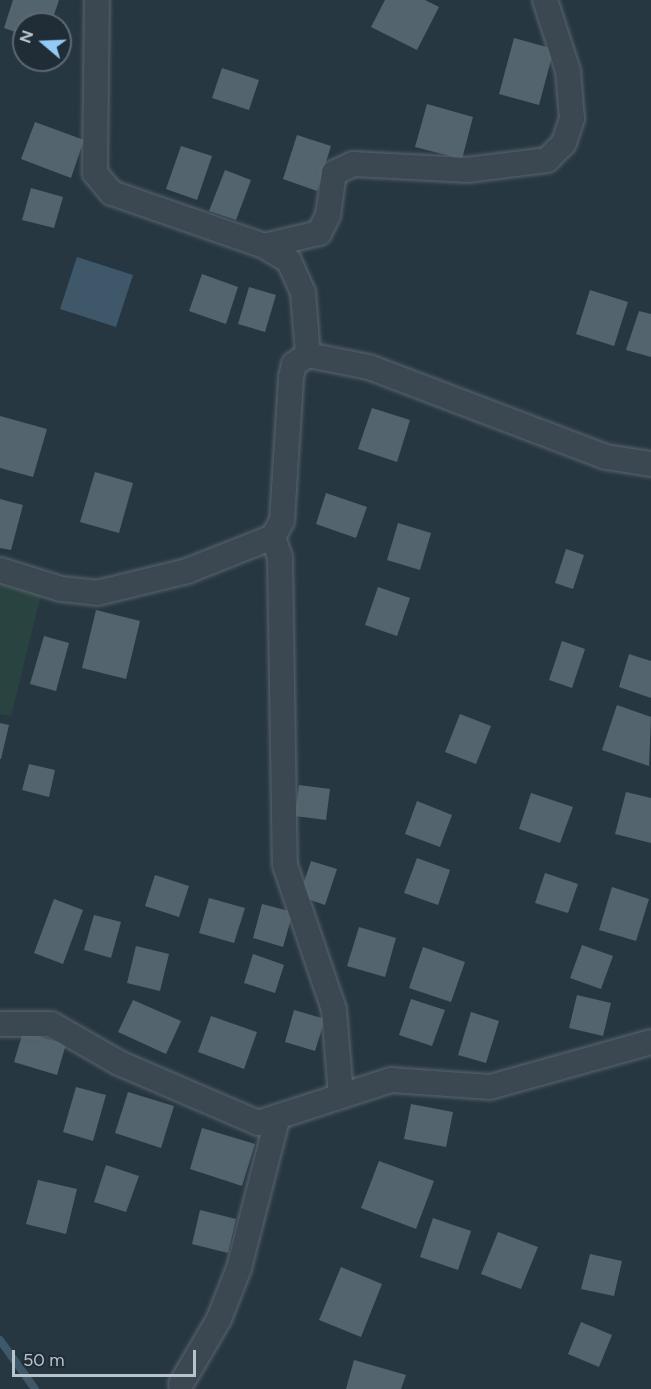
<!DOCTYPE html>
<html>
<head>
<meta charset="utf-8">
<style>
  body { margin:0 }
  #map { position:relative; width:651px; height:1389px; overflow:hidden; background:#273742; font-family:Figtree,sans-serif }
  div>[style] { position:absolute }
  .green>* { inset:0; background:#294341 }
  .water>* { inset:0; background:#3e586a }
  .stream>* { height:8px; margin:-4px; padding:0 4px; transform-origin:4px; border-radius:4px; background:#3e586a }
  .building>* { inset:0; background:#53646e }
  .roads { filter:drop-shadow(0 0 2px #5a666f) drop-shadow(0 0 2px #5a666f) }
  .minor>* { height:24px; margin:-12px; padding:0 12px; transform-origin:12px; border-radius:12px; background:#3c4851 }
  span { translate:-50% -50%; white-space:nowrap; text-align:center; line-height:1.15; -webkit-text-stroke:6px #202d37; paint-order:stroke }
  .north { position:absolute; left:12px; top:12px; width:60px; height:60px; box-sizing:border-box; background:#202d37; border:2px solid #5d6972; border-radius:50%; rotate:289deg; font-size:16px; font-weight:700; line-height:24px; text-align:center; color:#b9c3cb }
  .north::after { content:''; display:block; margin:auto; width:21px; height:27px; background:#93caf6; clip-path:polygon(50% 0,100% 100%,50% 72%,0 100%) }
  .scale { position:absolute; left:12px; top:1350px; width:184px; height:27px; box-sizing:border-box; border:3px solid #b9c3cb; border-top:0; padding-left:8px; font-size:18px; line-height:21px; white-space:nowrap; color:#b9c3cb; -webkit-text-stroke:4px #202d37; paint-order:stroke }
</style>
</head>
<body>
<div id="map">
  <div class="green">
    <i style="clip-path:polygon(0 584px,41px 595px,11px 716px,0 714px)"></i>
  </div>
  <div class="water">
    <i style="clip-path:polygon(77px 257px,133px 275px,116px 327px,60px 309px)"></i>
  </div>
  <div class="stream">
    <i style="left:0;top:1340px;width:60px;rotate:54.5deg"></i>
  </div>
  <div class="building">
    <i style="clip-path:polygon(13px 0,59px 0,51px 24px,24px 24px,24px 35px,4px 28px)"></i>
    <i style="clip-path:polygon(385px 0,425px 0,439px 7px,417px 50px,371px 27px)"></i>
    <i style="clip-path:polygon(514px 38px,554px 49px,539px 105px,499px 94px)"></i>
    <i style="clip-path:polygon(222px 68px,259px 80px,249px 110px,212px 98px)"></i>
    <i style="clip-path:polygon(427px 104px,473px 117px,462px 159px,415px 147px)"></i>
    <i style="clip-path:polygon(35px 122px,84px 140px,71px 178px,21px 159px)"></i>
    <i style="clip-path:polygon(297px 135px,331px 146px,317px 191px,283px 179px)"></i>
    <i style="clip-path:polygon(181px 146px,212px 156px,197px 200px,166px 189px)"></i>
    <i style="clip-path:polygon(225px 170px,251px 180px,236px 220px,209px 211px)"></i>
    <i style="clip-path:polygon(31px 188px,63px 197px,54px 228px,22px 220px)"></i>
    <i style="clip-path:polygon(202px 274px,238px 287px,226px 324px,189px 311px)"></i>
    <i style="clip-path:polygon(249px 287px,276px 295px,265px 332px,238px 324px)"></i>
    <i style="clip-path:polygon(590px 290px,628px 302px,614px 346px,576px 334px)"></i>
    <i style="clip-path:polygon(639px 311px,651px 314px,651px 357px,626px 350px)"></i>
    <i style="clip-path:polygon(372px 408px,410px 420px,397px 462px,358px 449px)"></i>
    <i style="clip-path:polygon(0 416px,47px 429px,33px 477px,0 468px)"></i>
    <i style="clip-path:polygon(95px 472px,133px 483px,119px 533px,80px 522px)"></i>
    <i style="clip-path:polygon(326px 493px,367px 507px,356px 538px,316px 524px)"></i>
    <i style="clip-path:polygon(0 499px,23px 505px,11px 550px,0 548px)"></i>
    <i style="clip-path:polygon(398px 523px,431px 533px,420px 570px,387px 560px)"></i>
    <i style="clip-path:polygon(566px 549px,584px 555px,573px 589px,555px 583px)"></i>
    <i style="clip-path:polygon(378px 587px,410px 598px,397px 636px,365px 625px)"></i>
    <i style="clip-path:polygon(96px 610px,140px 621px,126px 679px,82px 668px)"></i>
    <i style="clip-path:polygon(44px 636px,69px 643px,56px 691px,30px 684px)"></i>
    <i style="clip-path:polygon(562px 641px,585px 649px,572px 688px,549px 680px)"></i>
    <i style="clip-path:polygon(629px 654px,651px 661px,651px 698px,619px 687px)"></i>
    <i style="clip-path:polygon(617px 705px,651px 717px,649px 766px,602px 750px)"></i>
    <i style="clip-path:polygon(460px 714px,491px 726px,476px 764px,445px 752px)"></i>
    <i style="clip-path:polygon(0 723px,9px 725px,1px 759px,0 759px)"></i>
    <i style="clip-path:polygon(29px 764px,55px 770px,49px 797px,22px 790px)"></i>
    <i style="clip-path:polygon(299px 785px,330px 789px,326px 820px,295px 816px)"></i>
    <i style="clip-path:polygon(626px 792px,651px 798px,651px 843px,615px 834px)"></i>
    <i style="clip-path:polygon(531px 793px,573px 807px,560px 843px,519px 829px)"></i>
    <i style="clip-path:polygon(417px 801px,452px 815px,440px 847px,405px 834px)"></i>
    <i style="clip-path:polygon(417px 858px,450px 870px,438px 905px,404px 893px)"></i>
    <i style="clip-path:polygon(311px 861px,337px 869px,325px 905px,299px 896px)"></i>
    <i style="clip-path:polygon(545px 873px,578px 884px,568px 913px,535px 903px)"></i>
    <i style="clip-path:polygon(155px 875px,189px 886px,179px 917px,145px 906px)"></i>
    <i style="clip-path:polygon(612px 887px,649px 899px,636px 941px,599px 930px)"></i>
    <i style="clip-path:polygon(209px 898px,245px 908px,234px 943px,199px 933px)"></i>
    <i style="clip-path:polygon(54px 899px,83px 910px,63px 964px,34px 953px)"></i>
    <i style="clip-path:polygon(262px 904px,293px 912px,283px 947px,253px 938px)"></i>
    <i style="clip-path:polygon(94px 915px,121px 922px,111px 958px,84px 950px)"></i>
    <i style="clip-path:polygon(359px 927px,396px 938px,385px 977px,347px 966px)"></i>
    <i style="clip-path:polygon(582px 945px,613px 956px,601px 989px,570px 978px)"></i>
    <i style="clip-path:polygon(136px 946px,169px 954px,160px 991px,127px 983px)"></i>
    <i style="clip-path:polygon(423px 947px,465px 962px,451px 1002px,409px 988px)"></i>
    <i style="clip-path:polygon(253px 954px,284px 965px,275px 993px,244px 983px)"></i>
    <i style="clip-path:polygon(577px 995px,611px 1003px,603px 1036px,569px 1028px)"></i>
    <i style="clip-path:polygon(411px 999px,445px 1010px,432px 1046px,399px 1035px)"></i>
    <i style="clip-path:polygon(133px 1000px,181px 1021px,166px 1054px,118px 1032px)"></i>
    <i style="clip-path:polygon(294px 1010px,325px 1019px,315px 1051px,285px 1042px)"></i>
    <i style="clip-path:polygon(471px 1012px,499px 1021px,486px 1063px,458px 1055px)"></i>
    <i style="clip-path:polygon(211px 1016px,257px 1032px,244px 1069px,198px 1052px)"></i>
    <i style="clip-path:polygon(23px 1032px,66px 1044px,57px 1075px,14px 1062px)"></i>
    <i style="clip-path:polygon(76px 1087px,106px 1095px,93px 1141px,63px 1132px)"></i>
    <i style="clip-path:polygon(128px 1092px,174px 1106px,161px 1148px,115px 1133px)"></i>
    <i style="clip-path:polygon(411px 1104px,453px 1112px,446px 1147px,404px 1139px)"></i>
    <i style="clip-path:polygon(202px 1128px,255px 1144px,242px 1186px,190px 1169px)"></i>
    <i style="clip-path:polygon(379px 1161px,434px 1181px,416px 1229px,361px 1208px)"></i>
    <i style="clip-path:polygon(106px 1165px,139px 1176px,126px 1212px,94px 1202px)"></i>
    <i style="clip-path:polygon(38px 1180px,77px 1189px,66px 1234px,26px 1224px)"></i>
    <i style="clip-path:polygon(200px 1210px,236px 1219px,228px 1253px,192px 1244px)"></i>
    <i style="clip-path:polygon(433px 1218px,471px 1231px,458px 1270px,420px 1257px)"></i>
    <i style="clip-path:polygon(498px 1232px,538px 1247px,521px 1289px,481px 1274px)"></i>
    <i style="clip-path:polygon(590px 1254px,622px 1261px,614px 1296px,581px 1289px)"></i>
    <i style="clip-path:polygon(341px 1267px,382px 1284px,361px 1337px,319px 1320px)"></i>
    <i style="clip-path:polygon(581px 1322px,612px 1335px,599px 1367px,568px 1354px)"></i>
    <i style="clip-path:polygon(354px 1360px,406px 1375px,401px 1389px,346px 1389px)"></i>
  </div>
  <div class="roads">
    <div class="minor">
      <i style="left:97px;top:0;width:173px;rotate:90.7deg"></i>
      <i style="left:95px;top:173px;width:26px;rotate:50deg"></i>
      <i style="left:112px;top:193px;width:161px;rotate:19.2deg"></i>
      <i style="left:264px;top:246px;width:29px;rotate:31deg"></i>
      <i style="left:289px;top:261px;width:34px;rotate:66deg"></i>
      <i style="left:303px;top:292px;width:63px;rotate:85.5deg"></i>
      <i style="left:264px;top:246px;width:57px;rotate:-13.3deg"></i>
      <i style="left:319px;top:233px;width:20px;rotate:-63deg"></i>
      <i style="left:328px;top:215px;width:42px;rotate:-81.9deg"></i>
      <i style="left:334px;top:173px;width:21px;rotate:-25deg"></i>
      <i style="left:353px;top:164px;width:114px;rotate:3deg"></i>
      <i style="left:467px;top:170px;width:81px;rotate:-7.1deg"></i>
      <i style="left:547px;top:160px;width:24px;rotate:-45deg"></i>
      <i style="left:564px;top:143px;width:26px;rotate:-72deg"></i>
      <i style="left:572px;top:118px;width:47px;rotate:-94.9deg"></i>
      <i style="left:568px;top:71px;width:75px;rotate:-107.9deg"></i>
      <i style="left:273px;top:537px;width:21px;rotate:71deg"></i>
      <i style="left:280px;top:557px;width:308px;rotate:89.1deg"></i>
      <i style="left:285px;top:865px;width:153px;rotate:71.3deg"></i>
      <i style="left:334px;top:1010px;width:86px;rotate:85.3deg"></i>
      <i style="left:0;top:570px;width:64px;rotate:17.3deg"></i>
      <i style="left:61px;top:589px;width:36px;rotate:6deg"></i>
      <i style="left:97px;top:593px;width:93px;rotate:-13.7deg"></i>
      <i style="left:187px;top:571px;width:92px;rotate:-21.6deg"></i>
      <i style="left:273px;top:537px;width:18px;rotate:-61deg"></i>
      <i style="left:282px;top:521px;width:144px;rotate:-86.4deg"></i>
      <i style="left:291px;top:377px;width:13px;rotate:-77deg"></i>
      <i style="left:294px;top:364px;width:17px;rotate:-33deg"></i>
      <i style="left:308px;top:355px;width:62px;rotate:11.1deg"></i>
      <i style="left:369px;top:367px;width:254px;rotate:20.8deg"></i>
      <i style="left:606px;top:457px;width:46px;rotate:8.8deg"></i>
      <i style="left:0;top:1024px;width:51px"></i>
      <i style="left:51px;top:1024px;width:78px;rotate:29.8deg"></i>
      <i style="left:119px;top:1063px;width:151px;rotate:23.3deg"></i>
      <i style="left:258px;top:1123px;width:140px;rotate:-17.9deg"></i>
      <i style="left:391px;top:1080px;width:99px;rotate:4deg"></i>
      <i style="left:490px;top:1087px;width:167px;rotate:-15.6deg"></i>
      <i style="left:181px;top:1384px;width:75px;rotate:-59.7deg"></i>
      <i style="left:219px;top:1319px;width:55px;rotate:-68.6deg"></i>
      <i style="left:239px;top:1268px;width:153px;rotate:-75.6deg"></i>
    </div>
  </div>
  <div class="north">N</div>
  <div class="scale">50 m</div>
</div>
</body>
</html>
